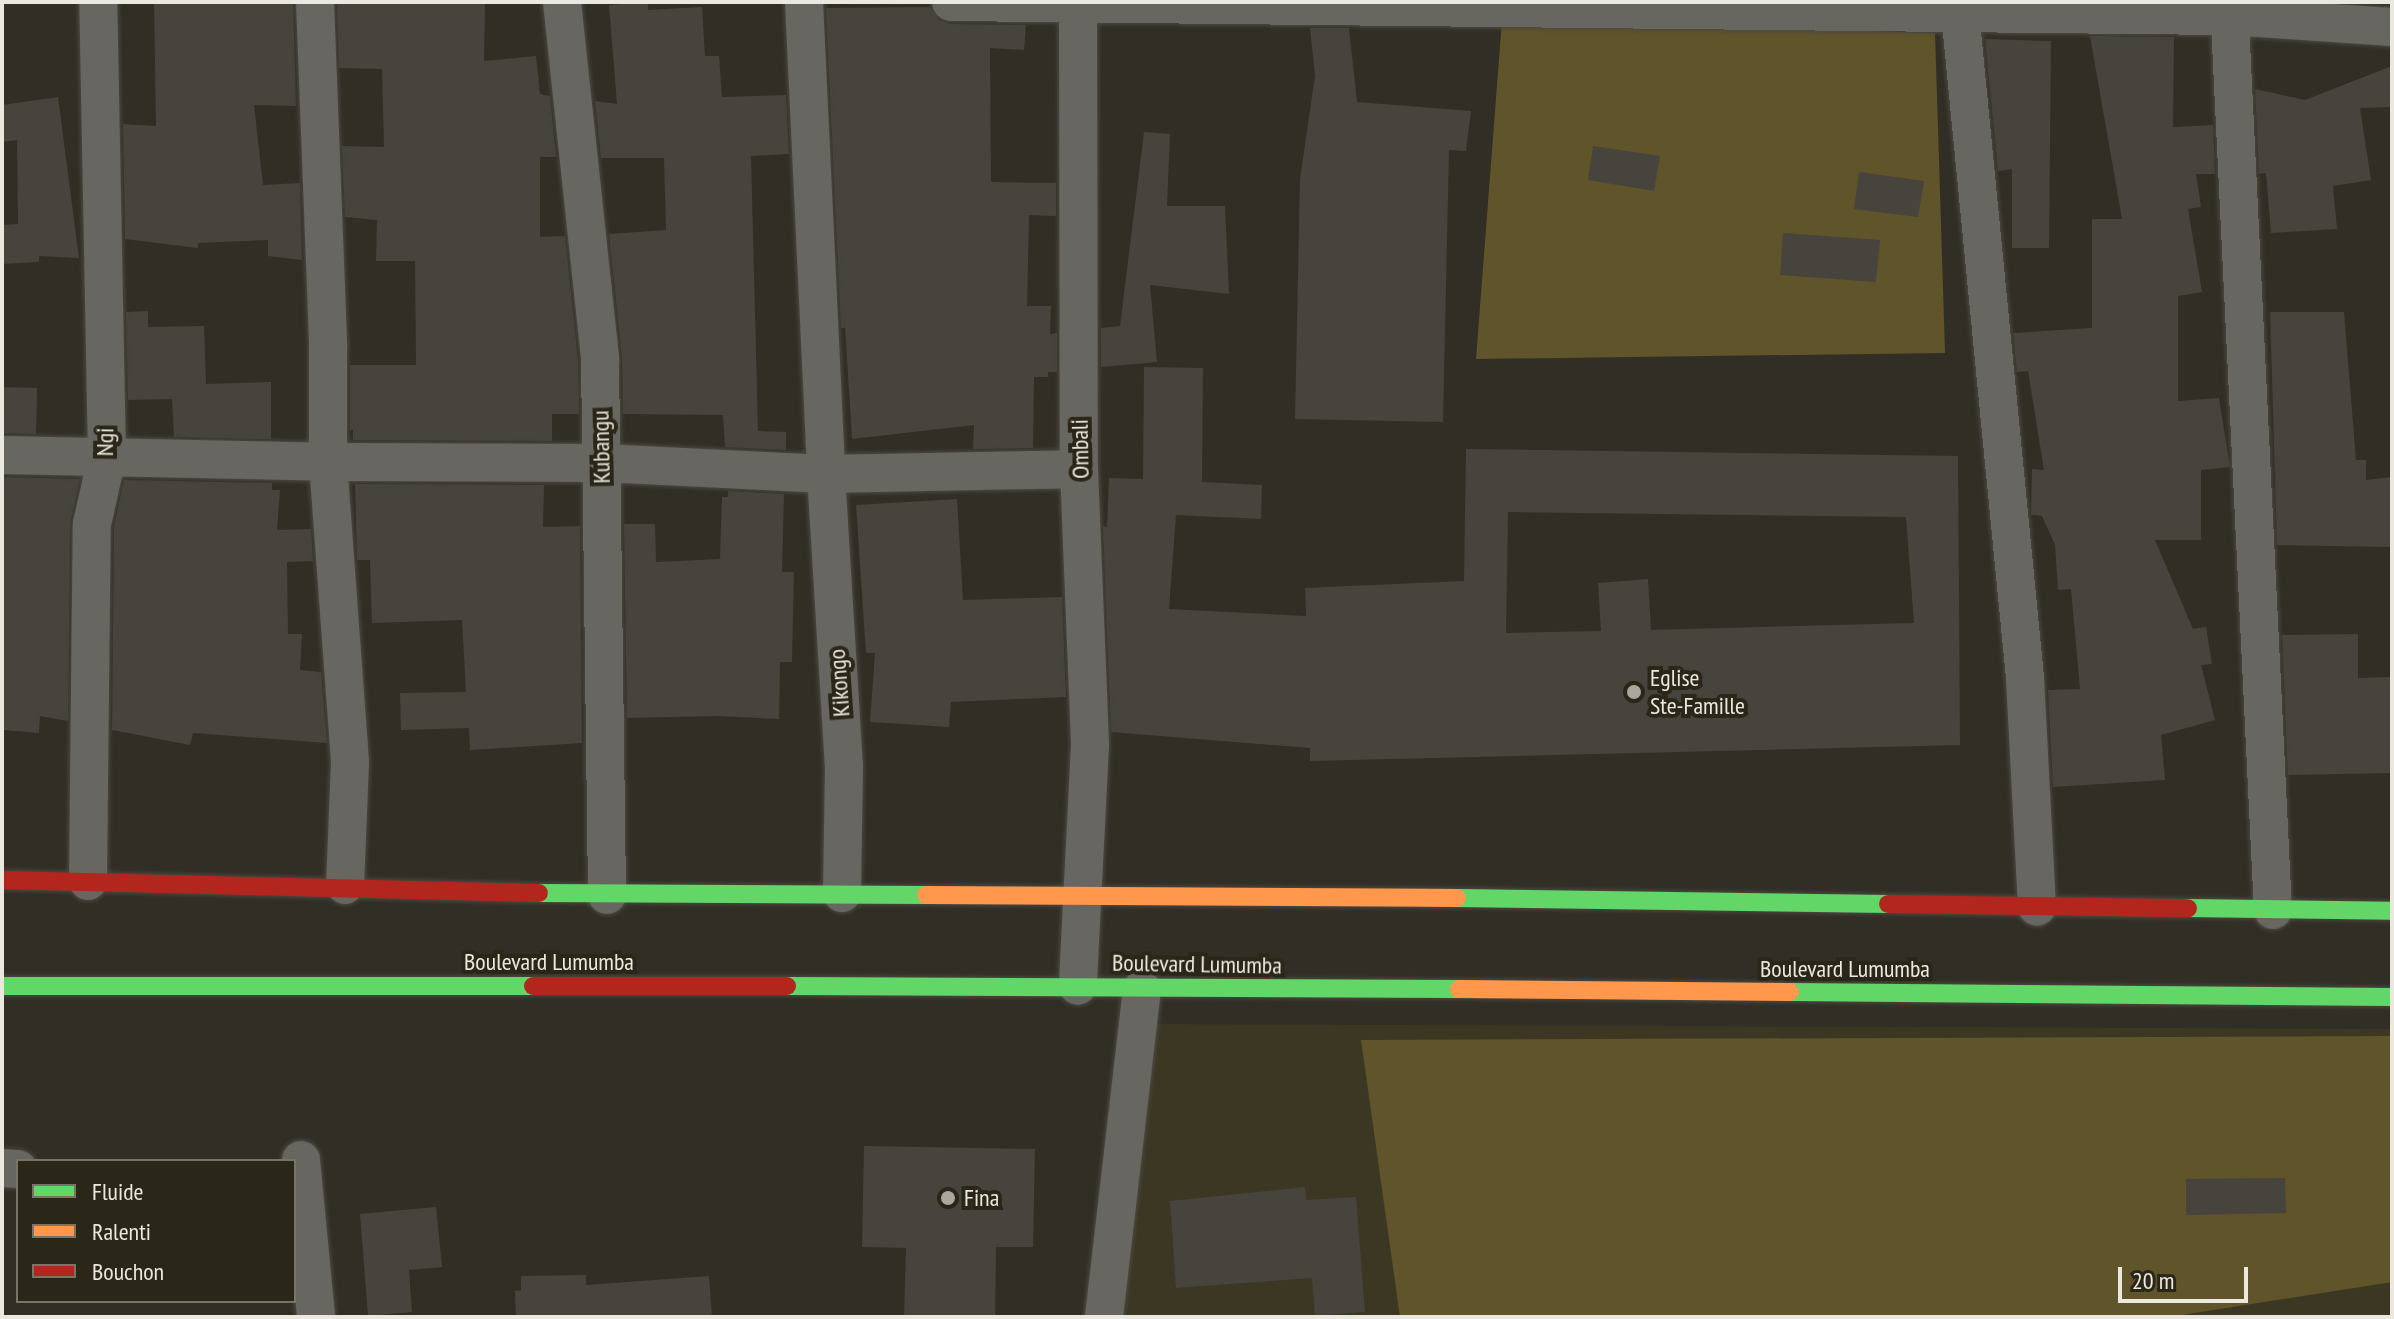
<!DOCTYPE html>
<html>
<head>
<meta charset="utf-8">
<style>
  body { margin:0 }
  #map { position:relative; width:2394px; height:1319px; overflow:hidden; background:#312e26; font-family:"PT Sans Narrow",sans-serif }
  div>[style] { position:absolute }
  .built>* { inset:0; background:#3c3723 }
  .green>* { inset:0; background:#60542a }
  .building>* { inset:0; background:#46443d }
  .roads { filter:drop-shadow(0 0 2px #4b4941) drop-shadow(0 0 2px #4b4941) }
  .street>* { height:38px; margin:-19px; padding:0 19px; transform-origin:19px; border-radius:19px; background:#686660 }
  .fast>* { height:18px; margin:-9px; padding:0 9px; transform-origin:9px; border-radius:9px; background:#63d668 }
  .slow>* { height:18px; margin:-9px; padding:0 9px; transform-origin:9px; border-radius:9px; background:#ff974d }
  .jam>* { height:18px; margin:-9px; padding:0 9px; transform-origin:9px; border-radius:9px; background:#b3261e }
  .dots>* { width:22px; height:22px; translate:-50% -50%; box-sizing:border-box; border:4px solid #2b2718; border-radius:50% }
  span { translate:-50% -50%; white-space:nowrap; text-align:center; line-height:1.15; -webkit-text-stroke:8px #2b2718; paint-order:stroke }
  .street-label { font-size:24px; color:#ebe8df }
  .poi-label { font-size:24px; color:#ebe8df }
  .left { translate:0 -50%; text-align:left }
  .frame { position:absolute; inset:0; border:4px solid #ebe8df; pointer-events:none }
  .legend { position:absolute; left:16px; top:1159px; width:280px; height:144px; box-sizing:border-box; background:#2b2718; border:2px solid #787468; margin:0; padding:10px 14px; list-style:none; font-size:24px; color:#ebe8df }
  .legend li { display:flex; align-items:center; gap:16px; height:40px }
  .legend b { width:40px; border:2px solid #787468 }
  .scale { position:absolute; left:2118px; top:1267px; width:130px; height:36px; box-sizing:border-box; border:4px solid #ebe8df; border-top:0; padding-left:10px; font-size:24px; line-height:28px; white-space:nowrap; color:#ebe8df; -webkit-text-stroke:6px #2b2718; paint-order:stroke }
</style>
</head>
<body>
<div id="map">
  <div class="built">
    <i style="clip-path:polygon(1133px 1024px,2392px 1029px,2392px 1317px,1082px 1317px)"></i>
  </div>
  <div class="green">
    <i style="clip-path:polygon(1502px 20px,1935px 33px,1945px 353px,1476px 359px)"></i>
    <i style="clip-path:polygon(2392px 1036px,2392px 1282px,2169px 1317px,1400px 1317px,1361px 1040px)"></i>
  </div>
  <div class="building">
    <i style="clip-path:polygon(154px 2px,293px 2px,296px 106px,254px 105px,263px 185px,300px 183px,302px 260px,268px 256px,268px 240px,198px 243px,198px 248px,125px 239px,123px 124px,156px 126px)"></i>
    <i style="clip-path:polygon(337px 2px,485px 2px,484px 61px,536px 56px,540px 94px,550px 96px,556px 157px,540px 157px,540px 237px,565px 236px,578px 360px,579px 414px,552px 414px,552px 441px,353px 440px,353px 430px,350px 430px,350px 365px,416px 365px,415px 261px,376px 261px,377px 220px,345px 217px,342px 146px,384px 147px,382px 69px,339px 68px)"></i>
    <i style="clip-path:polygon(648px 2px,648px 10px,702px 7px,705px 56px,719px 56px,722px 97px,786px 95px,789px 154px,751px 156px,758px 431px,786px 432px,786px 450px,725px 447px,723px 415px,623px 414px,622px 357px,609px 234px,666px 230px,664px 158px,601px 158px,595px 101px,617px 104px,609px 5px)"></i>
    <i style="clip-path:polygon(930px 7px,939px 20px,950px 24px,1026px 25px,1024px 50px,990px 48px,991px 182px,1056px 183px,1056px 216px,1029px 215px,1027px 306px,1051px 306px,1050px 334px,1057px 333px,1057px 372px,1048px 372px,1048px 377px,1034px 377px,1033px 448px,973px 449px,974px 425px,852px 439px,845px 328px,841px 328px,826px 8px)"></i>
    <i style="clip-path:polygon(1310px 28px,1349px 28px,1357px 102px,1471px 111px,1466px 151px,1449px 150px,1443px 422px,1295px 419px,1300px 179px,1315px 76px)"></i>
    <i style="clip-path:polygon(2090px 36px,2174px 37px,2173px 127px,2213px 125px,2215px 174px,2196px 174px,2201px 207px,2188px 209px,2202px 292px,2178px 296px,2178px 401px,2219px 398px,2230px 467px,2201px 470px,2201px 540px,2155px 540px,2193px 629px,2206px 627px,2212px 664px,2201px 665px,2215px 720px,2161px 735px,2165px 780px,2053px 787px,2048px 690px,2080px 689px,2071px 589px,2058px 590px,2055px 545px,2042px 516px,2031px 515px,2032px 469px,2044px 470px,2028px 371px,2017px 372px,2013px 333px,2092px 328px,2092px 219px,2122px 219px)"></i>
    <i style="clip-path:polygon(1985px 39px,2051px 41px,2049px 248px,2012px 248px,2012px 169px,1998px 171px)"></i>
    <i style="clip-path:polygon(2392px 66px,2392px 107px,2360px 108px,2371px 180px,2333px 186px,2337px 229px,2271px 233px,2266px 173px,2259px 174px,2255px 89px,2305px 100px)"></i>
    <i style="clip-path:polygon(58px 97px,79px 258px,39px 256px,39px 262px,2px 264px,2px 225px,18px 224px,17px 140px,2px 142px,2px 105px)"></i>
    <i style="clip-path:polygon(1144px 132px,1170px 134px,1167px 206px,1225px 206px,1229px 294px,1150px 285px,1157px 362px,1101px 367px,1101px 328px,1120px 326px)"></i>
    <i style="clip-path:polygon(1593px 146px,1660px 156px,1654px 191px,1588px 180px)"></i>
    <i style="clip-path:polygon(1859px 172px,1924px 181px,1918px 217px,1854px 209px)"></i>
    <i style="clip-path:polygon(1783px 233px,1880px 240px,1876px 282px,1780px 275px)"></i>
    <i style="clip-path:polygon(148px 311px,148px 327px,204px 326px,206px 384px,271px 382px,271px 439px,174px 437px,172px 399px,128px 400px,126px 312px)"></i>
    <i style="clip-path:polygon(2270px 312px,2344px 312px,2356px 460px,2366px 460px,2366px 480px,2392px 477px,2392px 547px,2277px 545px)"></i>
    <i style="clip-path:polygon(evenodd,1144px 367px,1203px 368px,1202px 482px,1262px 485px,1261px 519px,1176px 515px,1169px 609px,1306px 616px,1305px 588px,1464px 581px,1466px 449px,1958px 456px,1960px 745px,1310px 761px,1310px 748px,1111px 732px,1103px 526px,1107px 527px,1109px 478px,1143px 479px,1144px 367px,1508px 512px,1906px 517px,1914px 623px,1651px 630px,1648px 579px,1598px 583px,1601px 631px,1506px 633px,1508px 512px)"></i>
    <i style="clip-path:polygon(2px 387px,37px 388px,36px 434px,2px 433px)"></i>
    <i style="clip-path:polygon(2px 477px,80px 479px,70px 524px,68px 721px,40px 716px,39px 733px,2px 730px)"></i>
    <i style="clip-path:polygon(124px 480px,272px 483px,272px 490px,280px 490px,277px 530px,311px 529px,313px 561px,287px 562px,288px 634px,302px 634px,300px 670px,321px 672px,327px 743px,193px 733px,190px 745px,112px 730px,114px 527px)"></i>
    <i style="clip-path:polygon(355px 484px,544px 485px,543px 527px,580px 526px,582px 743px,470px 750px,469px 728px,401px 730px,400px 693px,466px 692px,462px 620px,372px 623px,370px 560px,357px 560px)"></i>
    <i style="clip-path:polygon(728px 491px,784px 494px,782px 572px,794px 572px,792px 662px,780px 662px,779px 719px,718px 716px,627px 718px,624px 524px,655px 524px,656px 562px,720px 559px,722px 497px,728px 497px)"></i>
    <i style="clip-path:polygon(957px 499px,963px 600px,1062px 597px,1066px 697px,951px 702px,949px 727px,870px 722px,875px 653px,866px 653px,856px 505px)"></i>
    <i style="clip-path:polygon(2358px 634px,2358px 678px,2392px 677px,2392px 773px,2288px 775px,2282px 635px)"></i>
    <i style="clip-path:polygon(864px 1146px,1035px 1149px,1033px 1247px,996px 1247px,995px 1317px,904px 1317px,906px 1248px,862px 1247px)"></i>
    <i style="clip-path:polygon(2285px 1178px,2286px 1213px,2186px 1215px,2186px 1179px)"></i>
    <i style="clip-path:polygon(1305px 1187px,1306px 1200px,1356px 1197px,1365px 1312px,1315px 1316px,1312px 1278px,1176px 1288px,1170px 1201px)"></i>
    <i style="clip-path:polygon(436px 1207px,442px 1267px,409px 1270px,412px 1312px,368px 1316px,360px 1214px)"></i>
    <i style="clip-path:polygon(586px 1275px,586px 1285px,709px 1276px,712px 1317px,516px 1317px,515px 1291px,521px 1290px,521px 1276px)"></i>
  </div>
  <div class="roads">
    <div class="street">
      <i style="left:315px;top:2px;width:346px;rotate:87.8deg"></i>
      <i style="left:328px;top:348px;width:114px;rotate:90deg"></i>
      <i style="left:328px;top:462px;width:301px;rotate:85.8deg"></i>
      <i style="left:350px;top:762px;width:123px;rotate:92.3deg"></i>
      <i style="left:562px;top:2px;width:359px;rotate:83.9deg"></i>
      <i style="left:600px;top:359px;width:536px;rotate:89.25deg"></i>
      <i style="left:804px;top:2px;width:473px;rotate:87.3deg"></i>
      <i style="left:826px;top:474px;width:292px;rotate:86.5deg"></i>
      <i style="left:844px;top:765px;width:128px;rotate:90.9deg"></i>
      <i style="left:951px;top:2px;width:1279px;rotate:0.63deg"></i>
      <i style="left:2230px;top:16px;width:162px;rotate:3.9deg"></i>
      <i style="left:1078px;top:2px;width:467px;rotate:89.9deg"></i>
      <i style="left:1079px;top:469px;width:276px;rotate:87.7deg"></i>
      <i style="left:1090px;top:745px;width:241px;rotate:92.9deg"></i>
      <i style="left:1959px;top:2px;width:679px;rotate:84.42deg"></i>
      <i style="left:2025px;top:678px;width:229px;rotate:87deg"></i>
      <i style="left:2229px;top:2px;width:909px;rotate:87.23deg"></i>
      <i style="left:2px;top:455px;width:326px;rotate:1.2deg"></i>
      <i style="left:328px;top:462px;width:274px;rotate:0.2deg"></i>
      <i style="left:602px;top:463px;width:224px;rotate:2.8deg"></i>
      <i style="left:826px;top:474px;width:253px;rotate:-1.1deg"></i>
      <i style="left:88px;top:881px;width:357px;rotate:-89.4deg"></i>
      <i style="left:92px;top:524px;width:69px;rotate:-77.4deg"></i>
      <i style="left:107px;top:457px;width:455px;rotate:-91.1deg"></i>
      <i style="left:301px;top:1160px;width:158px;rotate:84.5deg"></i>
      <i style="left:2px;top:1168px;width:16px;rotate:4deg"></i>
      <i style="left:1104px;top:1317px;width:330px;rotate:-83.4deg"></i>
    </div>
    <div class="fast">
      <i style="left:539px;top:893px;width:387px;rotate:0.3deg"></i>
      <i style="left:1457px;top:898px;width:431px;rotate:0.8deg"></i>
      <i style="left:2188px;top:908px;width:204px;rotate:0.8deg"></i>
      <i style="left:2px;top:986px;width:531px"></i>
      <i style="left:787px;top:986px;width:672px;rotate:0.26deg"></i>
      <i style="left:1790px;top:992px;width:602px;rotate:0.48deg"></i>
    </div>
    <div class="slow">
      <i style="left:926px;top:895px;width:531px;rotate:0.32deg"></i>
      <i style="left:1459px;top:989px;width:331px;rotate:0.5deg"></i>
    </div>
    <div class="jam">
      <i style="left:2px;top:880px;width:537px;rotate:1.39deg"></i>
      <i style="left:1888px;top:904px;width:300px;rotate:0.8deg"></i>
      <i style="left:533px;top:986px;width:254px"></i>
    </div>
  </div>
  <div class="dots">
    <i style="left:1634px;top:692px;background:#aaa79e"></i>
    <i style="left:948px;top:1198px;background:#aaa79e"></i>
  </div>
  <div class="street-label">
    <span style="left:105px;top:442px;rotate:-89deg">Ngi</span>
    <span style="left:601px;top:447px;rotate:-91deg">Kubangu</span>
    <span style="left:1080px;top:449px;rotate:-91deg">Ombali</span>
    <span style="left:839px;top:683px;rotate:-94deg">Kikongo</span>
    <span style="left:549px;top:962px">Boulevard Lumumba</span>
    <span style="left:1197px;top:964px;rotate:1deg">Boulevard Lumumba</span>
    <span style="left:1845px;top:969px">Boulevard Lumumba</span>
  </div>
  <div class="poi-label">
    <span class="left" style="left:1650px;top:692px">Eglise<br>Ste-Famille</span>
    <span class="left" style="left:964px;top:1198px">Fina</span>
  </div>
  <div class="frame"></div>
  <ul class="legend">
  <li><b style="height:10px;background:#63d668"></b>Fluide</li>
  <li><b style="height:10px;background:#ff974d"></b>Ralenti</li>
  <li><b style="height:10px;background:#b3261e"></b>Bouchon</li>
  </ul>
  <div class="scale">20 m</div>
</div>
</body>
</html>
